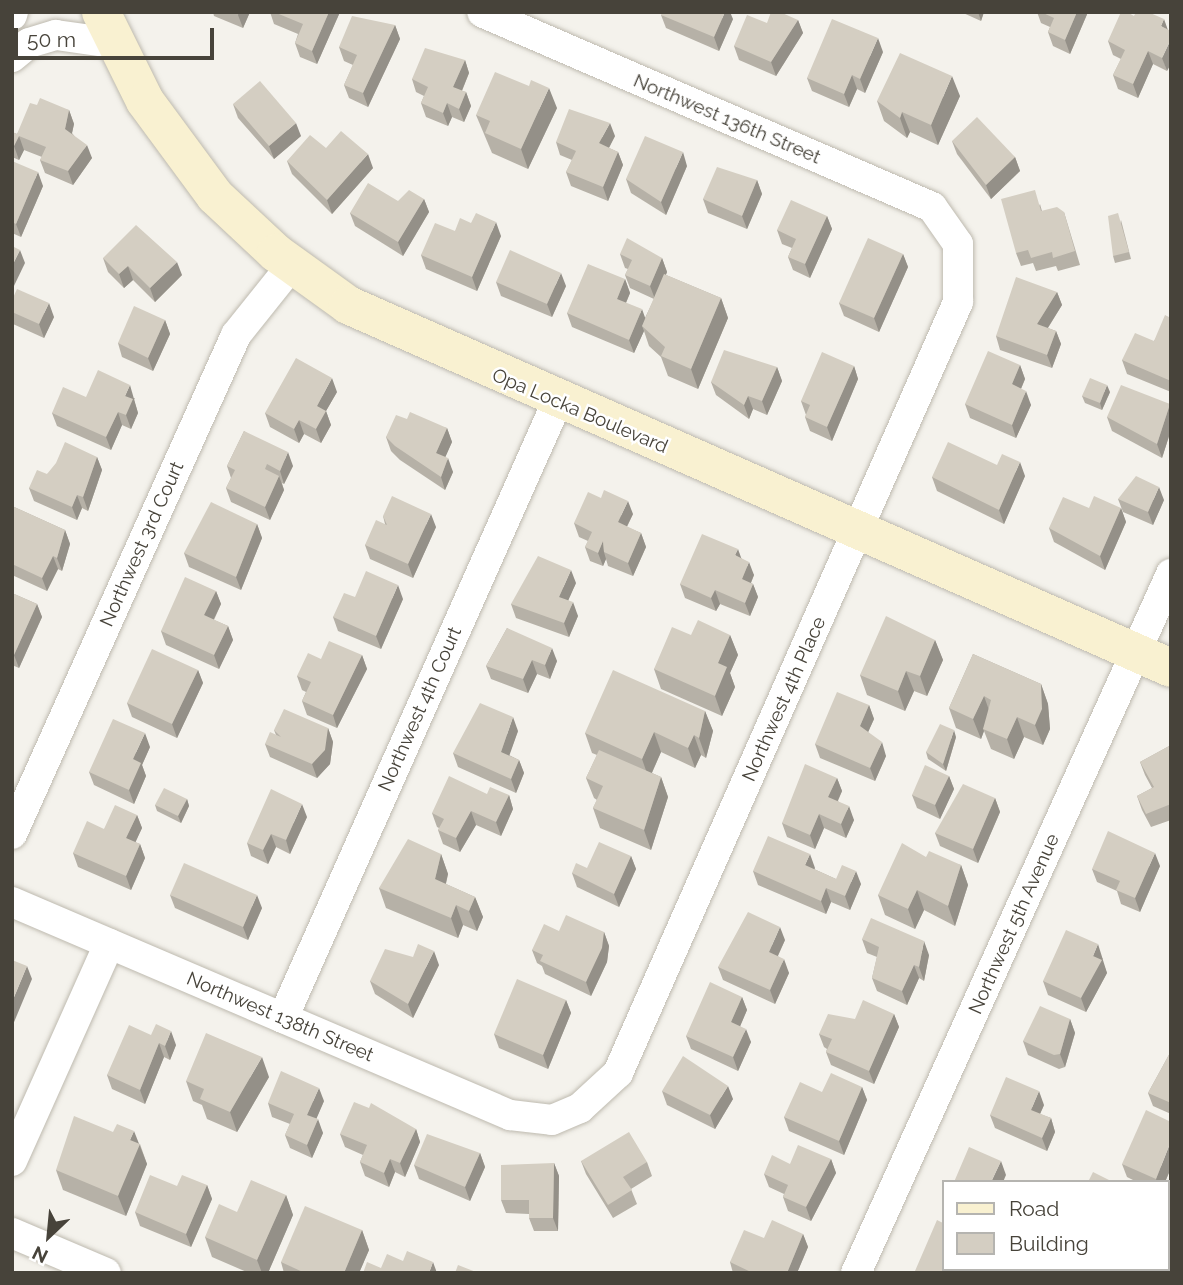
<!DOCTYPE html>
<html>
<head>
<meta charset="utf-8">
<style>
  body { margin:0 }
  #map { position:relative; width:1183px; height:1285px; overflow:hidden; background:#f4f2ec; font-family:Raleway,sans-serif }
  div>[style] { position:absolute }
  .roads { filter:drop-shadow(0 0 2px #bebaaf) drop-shadow(0 0 2px #bebaaf) }
  .street>* { height:30px; margin:-15px; padding:0 15px; transform-origin:15px; border-radius:15px; background:#fff }
  .secondary>* { height:38px; margin:-19px; padding:0 19px; transform-origin:19px; border-radius:19px; background:#f9f1d1 }
  .wall>* { inset:0; background:#b6b1a7 }
  .shaded-wall>* { inset:0; background:#949088 }
  .building>* { inset:0; background:#d4cec2 }
  span { translate:-50% -50%; white-space:nowrap; text-align:center; line-height:1.15; -webkit-text-stroke:5px #fff; paint-order:stroke }
  .street-label { font-size:19px; color:#47433a }
  .frame { position:absolute; inset:0; border:14px solid #47433a; pointer-events:none }
  .legend { position:absolute; left:942px; top:1180px; width:228px; height:91px; box-sizing:border-box; background:#fff; border:2px solid #b5b4b0; margin:0; padding:9px 12px; list-style:none; font-size:21px; color:#47433a }
  .legend li { display:flex; align-items:center; gap:14px; height:35px }
  .legend b { width:35px; border:2px solid #b5b4b0 }
  .north { position:absolute; left:14px; top:1201px; width:70px; height:70px; -webkit-text-stroke:5px #fff; paint-order:stroke; rotate:206deg; font-size:19px; font-weight:700; line-height:28px; text-align:center; color:#47433a }
  .north::after { content:''; display:block; margin:auto; width:24px; height:32px; background:#47433a; clip-path:polygon(50% 0,100% 100%,50% 72%,0 100%) }
  .scale { position:absolute; left:14px; top:28px; width:200px; height:32px; box-sizing:border-box; border:4px solid #47433a; border-top:0; padding-left:9px; font-size:21px; line-height:24px; white-space:nowrap; color:#47433a; -webkit-text-stroke:5px #fff; paint-order:stroke }
</style>
</head>
<body>
<div id="map">
  <div class="roads">
    <div class="street">
      <i style="left:12px;top:15px;width:3px;rotate:-72deg"></i>
      <i style="left:12px;top:57px;width:22px;rotate:-39deg"></i>
      <i style="left:29px;top:43px;width:28px;rotate:-17deg"></i>
      <i style="left:56px;top:35px;width:58px;rotate:8deg"></i>
      <i style="left:12px;top:834px;width:547px;rotate:-65.82deg"></i>
      <i style="left:236px;top:335px;width:88px;rotate:-51.4deg"></i>
      <i style="left:12px;top:902px;width:542px;rotate:23.16deg"></i>
      <i style="left:510px;top:1115px;width:42px;rotate:6.8deg"></i>
      <i style="left:552px;top:1120px;width:30px;rotate:-23deg"></i>
      <i style="left:580px;top:1108px;width:52px;rotate:-42.6deg"></i>
      <i style="left:618px;top:1073px;width:843px;rotate:-66.2deg"></i>
      <i style="left:958px;top:302px;width:58px;rotate:-90deg"></i>
      <i style="left:958px;top:244px;width:45px;rotate:-125.1deg"></i>
      <i style="left:932px;top:207px;width:490px;rotate:-156.6deg"></i>
      <i style="left:283px;top:1018px;width:676px;rotate:-66.01deg"></i>
      <i style="left:12px;top:1161px;width:238px;rotate:-65.9deg"></i>
      <i style="left:12px;top:1233px;width:102px;rotate:23.1deg"></i>
      <i style="left:856px;top:1273px;width:767px;rotate:-65.74deg"></i>
    </div>
    <div class="secondary">
      <i style="left:101px;top:12px;width:99px;rotate:63.7deg"></i>
      <i style="left:145px;top:101px;width:118px;rotate:53.6deg"></i>
      <i style="left:215px;top:196px;width:83px;rotate:43.1deg"></i>
      <i style="left:276px;top:253px;width:89px;rotate:35.8deg"></i>
      <i style="left:348px;top:305px;width:899px;rotate:23.8deg"></i>
    </div>
  </div>
  <div class="wall">
    <i style="clip-path:polygon(213px 12px,250px 12px,243px 28px,214px 16px)"></i>
    <i style="clip-path:polygon(270px 12px,340px 12px,317px 64px,300px 57px,295px 43px,298px 34px,274px 24px)"></i>
    <i style="clip-path:polygon(961px 12px,984px 12px,981px 21px)"></i>
    <i style="clip-path:polygon(1037px 12px,1088px 12px,1070px 54px,1053px 46px,1048px 32px,1050px 27px,1041px 23px)"></i>
    <i style="clip-path:polygon(1148px 12px,1167px 71px,1153px 64px,1138px 98px,1118px 89px,1113px 75px,1121px 59px,1113px 55px,1108px 41px,1134px 16px)"></i>
    <i style="clip-path:polygon(661px 15px,733px 19px,719px 51px,666px 28px)"></i>
    <i style="clip-path:polygon(798px 20px,803px 33px,776px 76px,739px 60px,734px 46px,767px 23px)"></i>
    <i style="clip-path:polygon(395px 25px,400px 39px,368px 107px,349px 98px,344px 85px,353px 65px,344px 61px,339px 47px)"></i>
    <i style="clip-path:polygon(883px 52px,865px 93px,857px 89px,849px 107px,812px 91px,807px 78px)"></i>
    <i style="clip-path:polygon(465px 60px,469px 73px,462px 91px,466px 92px,471px 106px,464px 122px,452px 117px,448px 126px,426px 117px,421px 103px,424px 96px,416px 92px,412px 79px)"></i>
    <i style="clip-path:polygon(960px 96px,938px 145px,910px 132px,907px 138px,884px 121px,877px 101px)"></i>
    <i style="clip-path:polygon(233px 104px,301px 136px,274px 159px,238px 118px)"></i>
    <i style="clip-path:polygon(37px 105px,69px 110px,74px 124px,72px 133px,92px 158px,73px 185px,45px 173px,40px 160px,42px 157px,24px 150px,19px 160px,12px 157px,12px 132px,17px 134px)"></i>
    <i style="clip-path:polygon(557px 108px,528px 169px,492px 153px,476px 115px)"></i>
    <i style="clip-path:polygon(615px 136px,609px 148px,618px 152px,623px 165px,608px 201px,571px 186px,566px 172px,572px 160px,560px 155px,556px 142px)"></i>
    <i style="clip-path:polygon(952px 141px,1015px 157px,1020px 171px,991px 199px,957px 154px)"></i>
    <i style="clip-path:polygon(326px 148px,373px 168px,332px 214px,292px 174px,287px 161px)"></i>
    <i style="clip-path:polygon(12px 161px,43px 186px,21px 237px,12px 233px)"></i>
    <i style="clip-path:polygon(687px 166px,666px 215px,631px 193px,626px 179px)"></i>
    <i style="clip-path:polygon(757px 180px,762px 194px,747px 229px,708px 213px,703px 199px)"></i>
    <i style="clip-path:polygon(424px 199px,429px 212px,403px 256px,355px 226px,350px 213px,398px 201px)"></i>
    <i style="clip-path:polygon(1040px 204px,1042px 211px,1064px 212px,1080px 265px,1058px 271px,1056px 266px,1036px 271px,1033px 263px,1021px 266px,1016px 253px)"></i>
    <i style="clip-path:polygon(827px 216px,832px 229px,810px 278px,793px 270px,788px 257px,792px 248px,782px 244px,777px 230px)"></i>
    <i style="clip-path:polygon(1121px 220px,1131px 259px,1115px 263px,1113px 256px)"></i>
    <i style="clip-path:polygon(471px 223px,501px 236px,477px 291px,426px 269px,421px 255px,455px 231px)"></i>
    <i style="clip-path:polygon(620px 254px,662px 258px,667px 272px,666px 275px,721px 298px,728px 318px,698px 389px,668px 376px,661px 357px,649px 346px,644px 331px,634px 353px,572px 327px,567px 313px,625px 279px,630px 293px,626px 303px,645px 318px,654px 299px,630px 288px,625px 275px,628px 269px,625px 268px)"></i>
    <i style="clip-path:polygon(903px 254px,908px 267px,879px 332px,844px 316px,839px 303px)"></i>
    <i style="clip-path:polygon(103px 258px,182px 275px,155px 302px,133px 280px,124px 288px,108px 272px)"></i>
    <i style="clip-path:polygon(496px 282px,566px 286px,552px 317px,501px 296px)"></i>
    <i style="clip-path:polygon(1057px 292px,1062px 305px,1048px 328px,1056px 331px,1061px 344px,1052px 368px,1000px 350px,996px 336px)"></i>
    <i style="clip-path:polygon(12px 300px,54px 317px,44px 338px,13px 324px)"></i>
    <i style="clip-path:polygon(1171px 318px,1171px 392px,1127px 374px,1122px 360px,1154px 341px)"></i>
    <i style="clip-path:polygon(165px 320px,170px 334px,153px 371px,122px 357px,118px 343px)"></i>
    <i style="clip-path:polygon(1020px 365px,1025px 379px,1021px 389px,1031px 405px,1016px 438px,970px 418px,965px 404px)"></i>
    <i style="clip-path:polygon(854px 366px,858px 379px,832px 441px,810px 431px,805px 417px,806px 415px,801px 401px)"></i>
    <i style="clip-path:polygon(777px 367px,782px 381px,767px 415px,753px 409px,749px 419px,716px 395px,711px 382px)"></i>
    <i style="clip-path:polygon(337px 392px,326px 411px,331px 425px,321px 443px,304px 434px,299px 443px,270px 427px,265px 413px)"></i>
    <i style="clip-path:polygon(1110px 392px,1102px 410px,1085px 403px,1082px 396px)"></i>
    <i style="clip-path:polygon(86px 397px,135px 398px,134px 400px,138px 413px,131px 429px,122px 425px,111px 450px,57px 426px,52px 413px)"></i>
    <i style="clip-path:polygon(1171px 406px,1171px 430px,1162px 458px,1112px 431px,1107px 417px)"></i>
    <i style="clip-path:polygon(407px 419px,447px 428px,452px 442px,445px 457px,453px 472px,445px 490px,400px 460px,391px 451px,386px 437px)"></i>
    <i style="clip-path:polygon(244px 431px,293px 466px,284px 484px,282px 483px,284px 490px,270px 520px,231px 502px,226px 488px,231px 478px,227px 466px)"></i>
    <i style="clip-path:polygon(97px 457px,102px 470px,88px 511px,82px 508px,77px 520px,34px 501px,29px 488px,47px 474px)"></i>
    <i style="clip-path:polygon(997px 465px,1025px 476px,1004px 524px,937px 491px,932px 477px)"></i>
    <i style="clip-path:polygon(1118px 499px,1164px 500px,1153px 525px,1123px 512px)"></i>
    <i style="clip-path:polygon(12px 506px,65px 530px,70px 544px,62px 571px,58px 569px,47px 591px,12px 575px)"></i>
    <i style="clip-path:polygon(1089px 508px,1121px 508px,1126px 522px,1105px 570px,1054px 542px,1049px 528px)"></i>
    <i style="clip-path:polygon(633px 514px,627px 527px,641px 533px,646px 547px,633px 576px,608px 566px,606px 559px,603px 566px,590px 561px,585px 547px,588px 541px,579px 537px,574px 523px)"></i>
    <i style="clip-path:polygon(383px 516px,436px 527px,413px 578px,370px 559px,365px 545px,385px 524px)"></i>
    <i style="clip-path:polygon(257px 524px,262px 538px,241px 590px,189px 567px,184px 553px)"></i>
    <i style="clip-path:polygon(741px 558px,754px 575px,751px 583px,753px 584px,758px 597px,750px 616px,720px 604px,716px 611px,685px 598px,680px 584px)"></i>
    <i style="clip-path:polygon(576px 583px,568px 600px,578px 616px,569px 637px,516px 618px,511px 604px)"></i>
    <i style="clip-path:polygon(216px 591px,221px 604px,214px 620px,228px 626px,233px 640px,219px 669px,166px 645px,161px 631px)"></i>
    <i style="clip-path:polygon(12px 593px,37px 604px,42px 617px,19px 668px,12px 665px)"></i>
    <i style="clip-path:polygon(355px 597px,403px 599px,381px 649px,338px 631px,333px 617px)"></i>
    <i style="clip-path:polygon(507px 628px,557px 661px,550px 679px,537px 674px,528px 693px,491px 679px,486px 666px)"></i>
    <i style="clip-path:polygon(691px 635px,730px 635px,738px 655px,730px 673px,735px 687px,722px 716px,661px 689px,654px 669px)"></i>
    <i style="clip-path:polygon(935px 640px,943px 660px,927px 696px,914px 691px,905px 711px,867px 695px,860px 675px)"></i>
    <i style="clip-path:polygon(973px 654px,1041px 684px,1048px 704px,1050px 729px,1043px 745px,1024px 737px,1014px 759px,991px 749px,984px 731px,981px 739px,956px 728px,949px 708px)"></i>
    <i style="clip-path:polygon(362px 655px,367px 669px,337px 728px,307px 715px,302px 701px,306px 692px,302px 690px,297px 676px)"></i>
    <i style="clip-path:polygon(198px 670px,203px 683px,177px 738px,132px 717px,127px 703px)"></i>
    <i style="clip-path:polygon(869px 705px,874px 719px,868px 732px,886px 756px,875px 781px,820px 758px,815px 744px)"></i>
    <i style="clip-path:polygon(705px 711px,713px 731px,706px 758px,701px 755px,695px 768px,661px 752px,652px 773px,661px 777px,668px 797px,651px 850px,600px 828px,593px 808px,597px 800px,594px 798px,586px 778px,597px 755px,592px 753px,585px 733px)"></i>
    <i style="clip-path:polygon(328px 728px,333px 742px,330px 764px,317px 778px,270px 757px,265px 744px,276px 735px,274px 730px)"></i>
    <i style="clip-path:polygon(518px 731px,509px 755px,519px 760px,524px 773px,516px 793px,458px 767px,453px 753px)"></i>
    <i style="clip-path:polygon(956px 737px,946px 771px,928px 759px,926px 752px)"></i>
    <i style="clip-path:polygon(1171px 745px,1171px 820px,1151px 827px,1142px 810px,1137px 796px,1152px 788px,1145px 775px,1140px 762px)"></i>
    <i style="clip-path:polygon(150px 747px,142px 765px,146px 776px,134px 804px,94px 785px,89px 772px)"></i>
    <i style="clip-path:polygon(949px 776px,954px 789px,940px 819px,917px 808px,912px 795px)"></i>
    <i style="clip-path:polygon(837px 778px,842px 791px,838px 801px,854px 820px,846px 838px,824px 828px,815px 849px,787px 837px,782px 823px)"></i>
    <i style="clip-path:polygon(487px 794px,509px 795px,513px 809px,501px 836px,476px 825px,460px 852px,443px 844px,438px 830px,439px 828px,437px 827px,432px 813px)"></i>
    <i style="clip-path:polygon(995px 798px,1000px 812px,978px 863px,940px 846px,935px 833px)"></i>
    <i style="clip-path:polygon(187px 799px,189px 806px,181px 823px,157px 811px,155px 805px)"></i>
    <i style="clip-path:polygon(137px 815px,142px 828px,135px 842px,140px 844px,145px 858px,131px 890px,78px 867px,73px 853px,104px 829px)"></i>
    <i style="clip-path:polygon(307px 817px,290px 854px,276px 847px,268px 864px,251px 856px,247px 843px)"></i>
    <i style="clip-path:polygon(441px 854px,448px 874px,446px 884px,475px 897px,483px 917px,477px 931px,463px 925px,458px 938px,386px 908px,379px 888px)"></i>
    <i style="clip-path:polygon(631px 856px,636px 869px,619px 907px,577px 887px,572px 873px)"></i>
    <i style="clip-path:polygon(926px 857px,961px 865px,968px 885px,955px 926px,924px 910px,915px 929px,885px 915px,878px 895px)"></i>
    <i style="clip-path:polygon(1160px 866px,1140px 912px,1121px 904px,1117px 891px,1097px 882px,1092px 869px)"></i>
    <i style="clip-path:polygon(815px 868px,814px 869px,836px 879px,861px 884px,850px 910px,831px 902px,826px 914px,758px 885px,753px 871px)"></i>
    <i style="clip-path:polygon(170px 895px,262px 908px,248px 940px,175px 908px)"></i>
    <i style="clip-path:polygon(559px 931px,604px 932px,609px 946px,607px 962px,591px 996px,545px 974px,542px 966px,537px 963px,532px 950px)"></i>
    <i style="clip-path:polygon(862px 939px,929px 955px,924px 981px,919px 978px,907px 1005px,877px 991px,872px 978px,877px 957px,867px 953px)"></i>
    <i style="clip-path:polygon(785px 940px,778px 956px,789px 973px,775px 1004px,723px 980px,718px 967px)"></i>
    <i style="clip-path:polygon(1103px 958px,1102px 960px,1107px 973px,1086px 1012px,1048px 995px,1043px 981px)"></i>
    <i style="clip-path:polygon(439px 965px,413px 1018px,375px 994px,370px 981px)"></i>
    <i style="clip-path:polygon(742px 997px,747px 1010px,740px 1026px,751px 1042px,738px 1071px,691px 1049px,686px 1036px)"></i>
    <i style="clip-path:polygon(566px 1000px,571px 1013px,548px 1069px,499px 1048px,494px 1034px)"></i>
    <i style="clip-path:polygon(894px 1014px,899px 1027px,874px 1084px,831px 1065px,826px 1052px,827px 1049px,824px 1047px,819px 1034px,855px 1019px)"></i>
    <i style="clip-path:polygon(1070px 1019px,1075px 1033px,1065px 1067px,1059px 1069px,1028px 1055px,1023px 1041px)"></i>
    <i style="clip-path:polygon(151px 1035px,176px 1045px,170px 1060px,164px 1057px,145px 1104px,112px 1089px,107px 1075px)"></i>
    <i style="clip-path:polygon(1171px 1051px,1171px 1114px,1153px 1106px,1148px 1093px)"></i>
    <i style="clip-path:polygon(269px 1077px,237px 1132px,207px 1119px,202px 1105px,193px 1101px,186px 1081px)"></i>
    <i style="clip-path:polygon(862px 1087px,867px 1100px,844px 1155px,789px 1131px,784px 1117px,822px 1092px)"></i>
    <i style="clip-path:polygon(662px 1091px,733px 1099px,715px 1129px,667px 1105px)"></i>
    <i style="clip-path:polygon(324px 1101px,316px 1119px,323px 1133px,312px 1158px,290px 1148px,285px 1135px,290px 1124px,272px 1117px,268px 1103px)"></i>
    <i style="clip-path:polygon(1044px 1105px,1040px 1114px,1051px 1118px,1055px 1132px,1047px 1151px,995px 1128px,990px 1115px)"></i>
    <i style="clip-path:polygon(416px 1129px,420px 1142px,405px 1177px,395px 1172px,389px 1187px,365px 1176px,360px 1162px,363px 1155px,345px 1147px,340px 1134px)"></i>
    <i style="clip-path:polygon(138px 1144px,140px 1144px,147px 1164px,126px 1216px,63px 1190px,56px 1170px)"></i>
    <i style="clip-path:polygon(480px 1153px,485px 1167px,470px 1201px,419px 1179px,414px 1165px)"></i>
    <i style="clip-path:polygon(831px 1159px,836px 1173px,811px 1221px,788px 1211px,783px 1197px,784px 1194px,769px 1187px,764px 1174px,790px 1164px)"></i>
    <i style="clip-path:polygon(581px 1161px,647px 1162px,652px 1176px,631px 1189px,637px 1204px,613px 1218px,586px 1174px)"></i>
    <i style="clip-path:polygon(554px 1163px,559px 1176px,558px 1231px,534px 1231px,529px 1218px,529px 1214px,506px 1213px,501px 1200px)"></i>
    <i style="clip-path:polygon(1122px 1164px,1171px 1168px,1165px 1182px,1137px 1182px,1127px 1177px)"></i>
    <i style="clip-path:polygon(207px 1185px,212px 1199px,191px 1247px,140px 1226px,135px 1212px,177px 1186px)"></i>
    <i style="clip-path:polygon(286px 1195px,293px 1215px,268px 1273px,249px 1273px,212px 1257px,205px 1237px)"></i>
    <i style="clip-path:polygon(362px 1230px,369px 1250px,359px 1273px,284px 1273px,281px 1262px)"></i>
    <i style="clip-path:polygon(803px 1234px,808px 1247px,797px 1273px,733px 1273px,730px 1262px,764px 1238px)"></i>
    <i style="clip-path:polygon(943px 1269px,994px 1269px,992px 1273px,915px 1273px,915px 1271px)"></i>
  </div>
  <div class="shaded-wall">
    <i style="clip-path:polygon(239px 12px,250px 12px,243px 28px,238px 15px)"></i>
    <i style="clip-path:polygon(329px 12px,340px 12px,317px 64px,312px 51px)"></i>
    <i style="clip-path:polygon(725px 12px,730px 12px,733px 19px,719px 51px,714px 37px)"></i>
    <i style="clip-path:polygon(978px 12px,984px 12px,981px 21px)"></i>
    <i style="clip-path:polygon(1077px 12px,1088px 12px,1070px 54px,1065px 40px)"></i>
    <i style="clip-path:polygon(1164px 19px,1169px 33px,1161px 26px)"></i>
    <i style="clip-path:polygon(798px 20px,803px 33px,776px 76px,771px 62px)"></i>
    <i style="clip-path:polygon(395px 25px,400px 39px,368px 107px,363px 93px)"></i>
    <i style="clip-path:polygon(878px 38px,883px 52px,865px 93px,860px 79px)"></i>
    <i style="clip-path:polygon(1171px 39px,1171px 64px,1167px 71px,1162px 58px)"></i>
    <i style="clip-path:polygon(1148px 51px,1153px 64px,1138px 98px,1133px 84px)"></i>
    <i style="clip-path:polygon(465px 60px,469px 73px,458px 100px,453px 87px)"></i>
    <i style="clip-path:polygon(852px 75px,857px 89px,849px 107px,844px 94px)"></i>
    <i style="clip-path:polygon(952px 76px,960px 96px,938px 145px,931px 125px)"></i>
    <i style="clip-path:polygon(549px 88px,557px 108px,528px 169px,521px 149px)"></i>
    <i style="clip-path:polygon(466px 92px,471px 106px,464px 122px,459px 109px)"></i>
    <i style="clip-path:polygon(447px 103px,452px 117px,448px 126px,443px 113px)"></i>
    <i style="clip-path:polygon(69px 110px,74px 124px,70px 142px,65px 129px)"></i>
    <i style="clip-path:polygon(902px 112px,910px 132px,907px 138px,900px 118px)"></i>
    <i style="clip-path:polygon(296px 123px,301px 136px,274px 159px,269px 146px)"></i>
    <i style="clip-path:polygon(610px 123px,615px 136px,604px 157px,599px 143px)"></i>
    <i style="clip-path:polygon(19px 136px,24px 150px,19px 160px,14px 146px)"></i>
    <i style="clip-path:polygon(87px 145px,92px 158px,73px 185px,68px 171px)"></i>
    <i style="clip-path:polygon(618px 152px,623px 165px,608px 201px,603px 187px)"></i>
    <i style="clip-path:polygon(683px 152px,687px 166px,666px 215px,661px 202px)"></i>
    <i style="clip-path:polygon(368px 154px,373px 168px,332px 214px,327px 200px)"></i>
    <i style="clip-path:polygon(1015px 157px,1020px 171px,991px 199px,986px 185px)"></i>
    <i style="clip-path:polygon(38px 172px,43px 186px,21px 237px,16px 224px)"></i>
    <i style="clip-path:polygon(757px 180px,762px 194px,747px 229px,742px 216px)"></i>
    <i style="clip-path:polygon(424px 199px,429px 212px,403px 256px,398px 242px)"></i>
    <i style="clip-path:polygon(827px 216px,832px 229px,810px 278px,805px 264px)"></i>
    <i style="clip-path:polygon(496px 222px,501px 236px,477px 291px,472px 277px)"></i>
    <i style="clip-path:polygon(20px 250px,25px 263px,12px 290px,12px 266px)"></i>
    <i style="clip-path:polygon(903px 254px,908px 267px,879px 332px,874px 318px)"></i>
    <i style="clip-path:polygon(662px 258px,667px 272px,655px 299px,650px 286px)"></i>
    <i style="clip-path:polygon(177px 262px,182px 275px,155px 302px,150px 288px)"></i>
    <i style="clip-path:polygon(128px 266px,133px 280px,124px 288px,119px 274px)"></i>
    <i style="clip-path:polygon(561px 273px,566px 286px,552px 317px,547px 304px)"></i>
    <i style="clip-path:polygon(625px 279px,630px 293px,622px 312px,617px 299px)"></i>
    <i style="clip-path:polygon(1057px 292px,1062px 305px,1042px 337px,1037px 324px)"></i>
    <i style="clip-path:polygon(721px 298px,728px 318px,698px 389px,691px 369px)"></i>
    <i style="clip-path:polygon(49px 303px,54px 317px,44px 338px,39px 324px)"></i>
    <i style="clip-path:polygon(642px 309px,647px 323px,642px 326px,644px 331px,634px 353px,629px 340px)"></i>
    <i style="clip-path:polygon(165px 320px,170px 334px,153px 371px,148px 358px)"></i>
    <i style="clip-path:polygon(1056px 331px,1061px 344px,1052px 368px,1047px 355px)"></i>
    <i style="clip-path:polygon(1020px 365px,1025px 379px,1017px 398px,1012px 384px)"></i>
    <i style="clip-path:polygon(854px 366px,858px 379px,832px 441px,827px 427px)"></i>
    <i style="clip-path:polygon(777px 367px,782px 381px,767px 415px,762px 401px)"></i>
    <i style="clip-path:polygon(332px 378px,337px 392px,326px 411px,331px 425px,321px 443px,316px 429px,317px 406px)"></i>
    <i style="clip-path:polygon(130px 385px,138px 413px,131px 429px,126px 415px,125px 396px)"></i>
    <i style="clip-path:polygon(1107px 385px,1110px 392px,1102px 410px,1100px 403px)"></i>
    <i style="clip-path:polygon(1026px 391px,1031px 405px,1016px 438px,1012px 425px)"></i>
    <i style="clip-path:polygon(748px 396px,753px 409px,749px 419px,744px 405px)"></i>
    <i style="clip-path:polygon(1170px 404px,1171px 430px,1162px 458px,1157px 444px)"></i>
    <i style="clip-path:polygon(118px 412px,122px 425px,111px 450px,106px 437px)"></i>
    <i style="clip-path:polygon(299px 420px,304px 434px,299px 443px,294px 429px)"></i>
    <i style="clip-path:polygon(447px 428px,452px 442px,441px 467px,436px 453px)"></i>
    <i style="clip-path:polygon(288px 452px,293px 466px,284px 484px,280px 471px)"></i>
    <i style="clip-path:polygon(97px 457px,102px 470px,88px 511px,83px 497px)"></i>
    <i style="clip-path:polygon(448px 458px,453px 472px,445px 490px,441px 477px)"></i>
    <i style="clip-path:polygon(1020px 462px,1025px 476px,1004px 524px,999px 510px)"></i>
    <i style="clip-path:polygon(279px 476px,284px 490px,270px 520px,265px 507px)"></i>
    <i style="clip-path:polygon(1159px 487px,1164px 500px,1153px 525px,1148px 512px)"></i>
    <i style="clip-path:polygon(77px 495px,82px 508px,77px 520px,72px 507px)"></i>
    <i style="clip-path:polygon(628px 501px,633px 514px,622px 536px,618px 522px)"></i>
    <i style="clip-path:polygon(1121px 508px,1126px 522px,1105px 570px,1100px 556px)"></i>
    <i style="clip-path:polygon(431px 514px,436px 527px,413px 578px,408px 564px)"></i>
    <i style="clip-path:polygon(257px 524px,262px 538px,241px 590px,236px 577px)"></i>
    <i style="clip-path:polygon(65px 530px,70px 544px,62px 571px,57px 558px)"></i>
    <i style="clip-path:polygon(641px 533px,646px 547px,633px 576px,628px 563px)"></i>
    <i style="clip-path:polygon(603px 541px,604px 552px,606px 559px,603px 566px,598px 553px)"></i>
    <i style="clip-path:polygon(738px 549px,743px 563px,735px 555px)"></i>
    <i style="clip-path:polygon(53px 556px,58px 569px,47px 591px,42px 578px)"></i>
    <i style="clip-path:polygon(749px 562px,754px 575px,747px 592px,742px 579px)"></i>
    <i style="clip-path:polygon(571px 570px,576px 583px,564px 610px,559px 597px)"></i>
    <i style="clip-path:polygon(753px 584px,758px 597px,750px 616px,745px 603px)"></i>
    <i style="clip-path:polygon(398px 585px,403px 599px,381px 649px,376px 636px)"></i>
    <i style="clip-path:polygon(715px 590px,720px 604px,716px 611px,711px 598px)"></i>
    <i style="clip-path:polygon(216px 591px,221px 604px,209px 629px,204px 615px)"></i>
    <i style="clip-path:polygon(573px 602px,578px 616px,569px 637px,564px 623px)"></i>
    <i style="clip-path:polygon(37px 604px,42px 617px,19px 668px,14px 655px)"></i>
    <i style="clip-path:polygon(228px 626px,233px 640px,219px 669px,214px 655px)"></i>
    <i style="clip-path:polygon(730px 635px,738px 655px,730px 673px,735px 687px,722px 716px,715px 696px,718px 663px)"></i>
    <i style="clip-path:polygon(935px 640px,943px 660px,927px 696px,920px 676px)"></i>
    <i style="clip-path:polygon(552px 648px,557px 661px,550px 679px,545px 665px)"></i>
    <i style="clip-path:polygon(362px 655px,367px 669px,337px 728px,333px 715px)"></i>
    <i style="clip-path:polygon(532px 660px,537px 674px,528px 693px,523px 679px)"></i>
    <i style="clip-path:polygon(198px 670px,203px 683px,177px 738px,172px 724px)"></i>
    <i style="clip-path:polygon(906px 671px,914px 691px,905px 711px,898px 691px)"></i>
    <i style="clip-path:polygon(1041px 684px,1048px 704px,1050px 729px,1043px 745px,1035px 725px)"></i>
    <i style="clip-path:polygon(984px 696px,991px 716px,983px 729px,984px 731px,981px 739px,973px 719px)"></i>
    <i style="clip-path:polygon(869px 705px,874px 719px,865px 739px,860px 726px)"></i>
    <i style="clip-path:polygon(705px 711px,713px 731px,706px 758px,699px 738px)"></i>
    <i style="clip-path:polygon(513px 717px,518px 731px,506px 765px,501px 752px)"></i>
    <i style="clip-path:polygon(1017px 717px,1024px 737px,1014px 759px,1007px 739px)"></i>
    <i style="clip-path:polygon(328px 728px,333px 742px,330px 764px,317px 778px,312px 764px)"></i>
    <i style="clip-path:polygon(954px 730px,956px 737px,946px 771px,943px 764px)"></i>
    <i style="clip-path:polygon(654px 732px,661px 752px,649px 779px,642px 759px)"></i>
    <i style="clip-path:polygon(145px 733px,150px 747px,142px 765px,146px 776px,134px 804px,129px 790px,133px 759px)"></i>
    <i style="clip-path:polygon(694px 735px,701px 755px,695px 768px,688px 748px)"></i>
    <i style="clip-path:polygon(882px 742px,886px 756px,875px 781px,870px 768px)"></i>
    <i style="clip-path:polygon(519px 760px,524px 773px,516px 793px,511px 779px)"></i>
    <i style="clip-path:polygon(949px 776px,954px 789px,940px 819px,935px 805px)"></i>
    <i style="clip-path:polygon(661px 777px,668px 797px,651px 850px,644px 830px)"></i>
    <i style="clip-path:polygon(837px 778px,842px 791px,833px 811px,828px 797px)"></i>
    <i style="clip-path:polygon(509px 795px,513px 809px,501px 836px,496px 822px)"></i>
    <i style="clip-path:polygon(995px 798px,1000px 812px,978px 863px,973px 849px)"></i>
    <i style="clip-path:polygon(187px 799px,189px 806px,181px 823px,178px 816px)"></i>
    <i style="clip-path:polygon(302px 804px,307px 817px,290px 854px,286px 840px)"></i>
    <i style="clip-path:polygon(849px 806px,854px 820px,846px 838px,841px 824px)"></i>
    <i style="clip-path:polygon(471px 811px,476px 825px,460px 852px,456px 838px)"></i>
    <i style="clip-path:polygon(819px 814px,824px 828px,815px 849px,810px 835px)"></i>
    <i style="clip-path:polygon(137px 815px,142px 828px,131px 852px,126px 838px)"></i>
    <i style="clip-path:polygon(271px 834px,276px 847px,268px 864px,263px 850px)"></i>
    <i style="clip-path:polygon(140px 844px,145px 858px,131px 890px,126px 876px)"></i>
    <i style="clip-path:polygon(1155px 853px,1160px 866px,1140px 912px,1135px 898px)"></i>
    <i style="clip-path:polygon(441px 854px,448px 874px,442px 899px,435px 879px)"></i>
    <i style="clip-path:polygon(810px 854px,815px 868px,809px 879px,805px 865px)"></i>
    <i style="clip-path:polygon(631px 856px,636px 869px,619px 907px,614px 894px)"></i>
    <i style="clip-path:polygon(961px 865px,968px 885px,955px 926px,948px 906px)"></i>
    <i style="clip-path:polygon(856px 871px,861px 884px,850px 910px,845px 896px)"></i>
    <i style="clip-path:polygon(826px 888px,831px 902px,826px 914px,821px 901px)"></i>
    <i style="clip-path:polygon(917px 890px,924px 910px,915px 929px,908px 909px)"></i>
    <i style="clip-path:polygon(257px 895px,262px 908px,248px 940px,243px 927px)"></i>
    <i style="clip-path:polygon(475px 897px,483px 917px,477px 931px,469px 911px)"></i>
    <i style="clip-path:polygon(456px 905px,463px 925px,458px 938px,451px 918px)"></i>
    <i style="clip-path:polygon(780px 927px,785px 940px,773px 966px,769px 952px)"></i>
    <i style="clip-path:polygon(604px 932px,609px 946px,607px 962px,591px 996px,586px 982px)"></i>
    <i style="clip-path:polygon(924px 941px,929px 955px,924px 981px,919px 967px)"></i>
    <i style="clip-path:polygon(1098px 944px,1107px 973px,1086px 1012px,1081px 998px,1093px 956px)"></i>
    <i style="clip-path:polygon(434px 951px,439px 965px,413px 1018px,408px 1004px)"></i>
    <i style="clip-path:polygon(784px 959px,789px 973px,775px 1004px,770px 990px)"></i>
    <i style="clip-path:polygon(914px 965px,919px 978px,907px 1005px,902px 991px)"></i>
    <i style="clip-path:polygon(27px 966px,32px 979px,12px 1027px,12px 1002px)"></i>
    <i style="clip-path:polygon(742px 997px,747px 1010px,736px 1036px,731px 1022px)"></i>
    <i style="clip-path:polygon(566px 1000px,571px 1013px,548px 1069px,543px 1055px)"></i>
    <i style="clip-path:polygon(894px 1014px,899px 1027px,874px 1084px,869px 1071px)"></i>
    <i style="clip-path:polygon(1070px 1019px,1075px 1033px,1065px 1067px,1060px 1054px)"></i>
    <i style="clip-path:polygon(746px 1029px,751px 1042px,738px 1071px,733px 1057px)"></i>
    <i style="clip-path:polygon(171px 1031px,176px 1045px,170px 1060px,165px 1046px)"></i>
    <i style="clip-path:polygon(159px 1043px,164px 1057px,145px 1104px,140px 1090px)"></i>
    <i style="clip-path:polygon(262px 1057px,269px 1077px,237px 1132px,230px 1112px)"></i>
    <i style="clip-path:polygon(728px 1086px,733px 1099px,715px 1129px,710px 1115px)"></i>
    <i style="clip-path:polygon(862px 1087px,867px 1100px,844px 1155px,839px 1141px)"></i>
    <i style="clip-path:polygon(319px 1088px,324px 1101px,312px 1129px,307px 1115px)"></i>
    <i style="clip-path:polygon(1039px 1091px,1044px 1105px,1036px 1123px,1031px 1110px)"></i>
    <i style="clip-path:polygon(1051px 1118px,1055px 1132px,1047px 1151px,1042px 1138px)"></i>
    <i style="clip-path:polygon(318px 1119px,323px 1133px,312px 1158px,307px 1145px)"></i>
    <i style="clip-path:polygon(416px 1129px,420px 1142px,405px 1177px,400px 1163px)"></i>
    <i style="clip-path:polygon(134px 1131px,147px 1164px,126px 1216px,118px 1196px,130px 1140px)"></i>
    <i style="clip-path:polygon(1171px 1141px,1171px 1168px,1165px 1182px,1157px 1182px,1156px 1179px)"></i>
    <i style="clip-path:polygon(480px 1153px,485px 1167px,470px 1201px,465px 1187px)"></i>
    <i style="clip-path:polygon(390px 1159px,395px 1172px,389px 1187px,384px 1173px)"></i>
    <i style="clip-path:polygon(831px 1159px,836px 1173px,811px 1221px,806px 1207px)"></i>
    <i style="clip-path:polygon(1001px 1161px,1006px 1175px,1003px 1182px,993px 1182px,992px 1180px)"></i>
    <i style="clip-path:polygon(554px 1163px,559px 1176px,558px 1231px,553px 1218px)"></i>
    <i style="clip-path:polygon(207px 1185px,212px 1199px,191px 1247px,186px 1234px)"></i>
    <i style="clip-path:polygon(286px 1195px,293px 1215px,268px 1273px,262px 1273px,257px 1260px)"></i>
    <i style="clip-path:polygon(362px 1230px,369px 1250px,359px 1273px,344px 1273px)"></i>
    <i style="clip-path:polygon(803px 1234px,808px 1247px,797px 1273px,787px 1273px)"></i>
    <i style="clip-path:polygon(433px 1262px,437px 1273px,429px 1273px)"></i>
    <i style="clip-path:polygon(966px 1269px,974px 1269px,974px 1273px,965px 1273px)"></i>
    <i style="clip-path:polygon(986px 1269px,994px 1269px,992px 1273px,988px 1273px)"></i>
  </div>
  <div class="building">
    <i style="clip-path:polygon(274px 12px,329px 12px,312px 51px,295px 43px,303px 24px)"></i>
    <i style="clip-path:polygon(662px 12px,725px 12px,714px 37px,661px 15px)"></i>
    <i style="clip-path:polygon(771px 12px,780px 12px,798px 20px,771px 62px,734px 46px,747px 15px,767px 23px)"></i>
    <i style="clip-path:polygon(1041px 12px,1077px 12px,1065px 40px,1048px 32px,1054px 18px)"></i>
    <i style="clip-path:polygon(1121px 12px,1127px 12px,1134px 16px,1136px 12px,1148px 12px,1164px 19px,1161px 26px,1171px 31px,1171px 39px,1162px 58px,1148px 51px,1133px 84px,1113px 75px,1125px 50px,1108px 41px)"></i>
    <i style="clip-path:polygon(352px 16px,395px 25px,363px 93px,344px 85px,357px 55px,339px 47px)"></i>
    <i style="clip-path:polygon(832px 19px,878px 38px,860px 79px,852px 75px,844px 94px,807px 78px)"></i>
    <i style="clip-path:polygon(425px 48px,465px 60px,453px 87px,466px 92px,459px 109px,447px 103px,443px 113px,421px 103px,428px 87px,412px 79px)"></i>
    <i style="clip-path:polygon(900px 53px,952px 76px,931px 125px,902px 112px,900px 118px,877px 101px)"></i>
    <i style="clip-path:polygon(495px 72px,529px 86px,531px 80px,549px 88px,521px 149px,485px 133px,490px 121px,476px 115px)"></i>
    <i style="clip-path:polygon(260px 81px,296px 123px,269px 146px,233px 104px)"></i>
    <i style="clip-path:polygon(40px 98px,69px 110px,65px 129px,87px 145px,68px 171px,40px 160px,46px 147px,19px 136px,14px 146px,12px 145px,12px 132px,17px 134px,30px 103px,37px 105px)"></i>
    <i style="clip-path:polygon(569px 109px,610px 123px,599px 143px,618px 152px,603px 187px,566px 172px,576px 151px,556px 142px)"></i>
    <i style="clip-path:polygon(977px 117px,1015px 157px,986px 185px,952px 141px)"></i>
    <i style="clip-path:polygon(341px 131px,368px 154px,327px 200px,287px 161px,310px 135px,326px 148px)"></i>
    <i style="clip-path:polygon(645px 136px,683px 152px,661px 202px,626px 179px)"></i>
    <i style="clip-path:polygon(12px 161px,38px 172px,16px 224px,12px 222px)"></i>
    <i style="clip-path:polygon(717px 167px,757px 180px,742px 216px,703px 199px)"></i>
    <i style="clip-path:polygon(368px 183px,398px 201px,409px 190px,424px 199px,398px 242px,350px 213px)"></i>
    <i style="clip-path:polygon(1035px 190px,1041px 211px,1057px 207px,1064px 212px,1075px 251px,1053px 258px,1052px 252px,1031px 258px,1028px 250px,1016px 253px,1001px 199px)"></i>
    <i style="clip-path:polygon(791px 200px,827px 216px,805px 264px,788px 257px,796px 239px,777px 230px)"></i>
    <i style="clip-path:polygon(476px 213px,496px 222px,472px 277px,421px 255px,435px 223px,455px 231px,460px 218px,471px 223px)"></i>
    <i style="clip-path:polygon(1118px 213px,1129px 252px,1113px 256px,1108px 216px)"></i>
    <i style="clip-path:polygon(136px 225px,177px 262px,150px 288px,128px 266px,119px 274px,103px 258px)"></i>
    <i style="clip-path:polygon(627px 238px,662px 258px,650px 286px,625px 275px,632px 260px,620px 254px)"></i>
    <i style="clip-path:polygon(868px 238px,903px 254px,874px 318px,839px 303px)"></i>
    <i style="clip-path:polygon(12px 246px,20px 250px,12px 266px)"></i>
    <i style="clip-path:polygon(510px 250px,561px 273px,547px 304px,496px 282px)"></i>
    <i style="clip-path:polygon(588px 264px,625px 279px,617px 299px,642px 309px,629px 340px,567px 313px)"></i>
    <i style="clip-path:polygon(664px 274px,721px 298px,691px 369px,661px 356px,665px 347px,642px 326px)"></i>
    <i style="clip-path:polygon(1016px 277px,1057px 292px,1037px 324px,1056px 331px,1047px 355px,996px 336px)"></i>
    <i style="clip-path:polygon(17px 289px,49px 303px,39px 324px,12px 312px,12px 300px)"></i>
    <i style="clip-path:polygon(134px 306px,165px 320px,148px 358px,118px 343px)"></i>
    <i style="clip-path:polygon(1165px 315px,1171px 318px,1171px 381px,1122px 360px,1135px 333px,1154px 341px)"></i>
    <i style="clip-path:polygon(724px 350px,777px 367px,762px 401px,748px 396px,744px 405px,711px 382px)"></i>
    <i style="clip-path:polygon(988px 351px,1020px 365px,1012px 384px,1026px 391px,1012px 425px,965px 404px)"></i>
    <i style="clip-path:polygon(822px 352px,854px 366px,827px 427px,805px 417px,810px 405px,801px 401px)"></i>
    <i style="clip-path:polygon(296px 358px,332px 378px,317px 406px,326px 411px,316px 429px,299px 420px,294px 429px,265px 413px)"></i>
    <i style="clip-path:polygon(98px 370px,130px 385px,125px 396px,133px 399px,126px 415px,118px 412px,106px 437px,52px 413px,63px 387px,86px 397px)"></i>
    <i style="clip-path:polygon(1090px 378px,1107px 385px,1100px 403px,1082px 396px)"></i>
    <i style="clip-path:polygon(1121px 385px,1170px 404px,1157px 444px,1107px 417px)"></i>
    <i style="clip-path:polygon(410px 412px,447px 428px,436px 453px,448px 458px,441px 477px,395px 446px,386px 437px,396px 415px,407px 419px)"></i>
    <i style="clip-path:polygon(244px 431px,288px 452px,280px 471px,267px 464px,265px 469px,279px 476px,265px 507px,226px 488px,235px 470px,227px 466px)"></i>
    <i style="clip-path:polygon(65px 442px,97px 457px,83px 497px,77px 495px,72px 507px,29px 488px,37px 470px,47px 474px,56px 463px)"></i>
    <i style="clip-path:polygon(948px 442px,997px 465px,1002px 454px,1020px 462px,999px 510px,932px 477px)"></i>
    <i style="clip-path:polygon(1136px 476px,1159px 487px,1148px 512px,1118px 499px)"></i>
    <i style="clip-path:polygon(604px 490px,628px 501px,618px 522px,641px 533px,628px 563px,604px 552px,603px 541px,598px 553px,585px 547px,592px 532px,574px 523px,588px 492px,601px 498px)"></i>
    <i style="clip-path:polygon(392px 496px,431px 514px,408px 564px,365px 545px,376px 520px,387px 525px,383px 516px)"></i>
    <i style="clip-path:polygon(1094px 496px,1121px 508px,1100px 556px,1049px 528px,1063px 497px,1089px 508px)"></i>
    <i style="clip-path:polygon(211px 502px,257px 524px,236px 577px,184px 553px)"></i>
    <i style="clip-path:polygon(12px 506px,65px 530px,57px 558px,53px 556px,42px 578px,12px 564px)"></i>
    <i style="clip-path:polygon(702px 534px,738px 549px,735px 555px,749px 562px,742px 579px,753px 584px,745px 603px,715px 590px,711px 598px,680px 584px)"></i>
    <i style="clip-path:polygon(538px 556px,571px 570px,559px 597px,573px 602px,564px 623px,511px 604px)"></i>
    <i style="clip-path:polygon(366px 571px,398px 585px,376px 636px,333px 617px,344px 593px,355px 597px)"></i>
    <i style="clip-path:polygon(185px 577px,216px 591px,204px 615px,228px 626px,214px 655px,161px 631px)"></i>
    <i style="clip-path:polygon(12px 593px,37px 604px,14px 655px,12px 654px)"></i>
    <i style="clip-path:polygon(886px 616px,935px 640px,920px 676px,906px 671px,898px 691px,860px 675px)"></i>
    <i style="clip-path:polygon(698px 620px,730px 635px,718px 663px,727px 667px,715px 696px,654px 669px,672px 627px,691px 635px)"></i>
    <i style="clip-path:polygon(507px 628px,552px 648px,545px 665px,532px 660px,523px 679px,486px 666px)"></i>
    <i style="clip-path:polygon(329px 641px,362px 655px,333px 715px,302px 701px,311px 682px,297px 676px,308px 653px,321px 659px)"></i>
    <i style="clip-path:polygon(152px 649px,198px 670px,172px 724px,127px 703px)"></i>
    <i style="clip-path:polygon(973px 654px,1041px 684px,1042px 709px,1035px 725px,1017px 717px,1007px 739px,983px 729px,991px 700px,984px 696px,973px 719px,949px 708px)"></i>
    <i style="clip-path:polygon(613px 670px,705px 711px,699px 738px,694px 735px,688px 748px,654px 732px,642px 759px,585px 733px)"></i>
    <i style="clip-path:polygon(837px 692px,869px 705px,860px 726px,882px 742px,870px 768px,815px 744px)"></i>
    <i style="clip-path:polygon(480px 703px,513px 717px,501px 752px,519px 760px,511px 779px,453px 753px)"></i>
    <i style="clip-path:polygon(284px 709px,328px 728px,325px 750px,312px 764px,265px 744px,270px 732px,281px 737px,274px 730px)"></i>
    <i style="clip-path:polygon(113px 719px,145px 733px,133px 759px,141px 763px,129px 790px,89px 772px)"></i>
    <i style="clip-path:polygon(940px 724px,954px 730px,943px 764px,926px 752px)"></i>
    <i style="clip-path:polygon(1171px 745px,1171px 804px,1146px 814px,1137px 796px,1154px 787px,1140px 762px)"></i>
    <i style="clip-path:polygon(599px 750px,661px 777px,644px 830px,593px 808px,603px 786px,586px 778px)"></i>
    <i style="clip-path:polygon(805px 764px,837px 778px,828px 797px,849px 806px,841px 824px,819px 814px,810px 835px,782px 823px)"></i>
    <i style="clip-path:polygon(925px 765px,949px 776px,935px 805px,912px 795px)"></i>
    <i style="clip-path:polygon(449px 776px,487px 794px,490px 787px,509px 795px,496px 822px,471px 811px,456px 838px,438px 830px,444px 819px,432px 813px)"></i>
    <i style="clip-path:polygon(963px 784px,995px 798px,973px 849px,935px 833px)"></i>
    <i style="clip-path:polygon(164px 788px,187px 799px,178px 816px,155px 805px)"></i>
    <i style="clip-path:polygon(271px 789px,302px 804px,286px 840px,271px 834px,263px 850px,247px 843px)"></i>
    <i style="clip-path:polygon(115px 805px,137px 815px,126px 838px,140px 844px,126px 876px,73px 853px,87px 821px,104px 829px)"></i>
    <i style="clip-path:polygon(1108px 831px,1155px 853px,1135px 898px,1116px 890px,1120px 881px,1092px 869px)"></i>
    <i style="clip-path:polygon(768px 836px,810px 854px,805px 865px,836px 879px,842px 865px,856px 871px,845px 896px,826px 888px,821px 901px,753px 871px)"></i>
    <i style="clip-path:polygon(408px 839px,441px 854px,435px 879px,475px 897px,469px 911px,456px 905px,451px 918px,379px 888px)"></i>
    <i style="clip-path:polygon(599px 842px,631px 856px,614px 894px,572px 873px,576px 863px,587px 868px)"></i>
    <i style="clip-path:polygon(902px 843px,926px 857px,929px 851px,961px 865px,948px 906px,917px 890px,908px 909px,878px 895px)"></i>
    <i style="clip-path:polygon(184px 863px,257px 895px,243px 927px,170px 895px)"></i>
    <i style="clip-path:polygon(748px 912px,780px 927px,769px 952px,784px 959px,770px 990px,718px 967px)"></i>
    <i style="clip-path:polygon(566px 915px,604px 932px,602px 948px,586px 982px,540px 961px,543px 955px,532px 950px,544px 924px,559px 931px)"></i>
    <i style="clip-path:polygon(871px 918px,924px 941px,919px 967px,914px 965px,902px 991px,872px 978px,879px 947px,862px 939px)"></i>
    <i style="clip-path:polygon(1066px 930px,1098px 944px,1093px 956px,1102px 960px,1081px 998px,1043px 981px)"></i>
    <i style="clip-path:polygon(418px 944px,434px 951px,408px 1004px,370px 981px,385px 949px,413px 957px)"></i>
    <i style="clip-path:polygon(12px 960px,27px 966px,12px 1002px)"></i>
    <i style="clip-path:polygon(517px 979px,566px 1000px,543px 1055px,494px 1034px)"></i>
    <i style="clip-path:polygon(710px 982px,742px 997px,731px 1022px,746px 1029px,733px 1057px,686px 1036px)"></i>
    <i style="clip-path:polygon(863px 1000px,894px 1014px,869px 1071px,826px 1052px,832px 1039px,819px 1034px,828px 1014px,855px 1019px)"></i>
    <i style="clip-path:polygon(1040px 1006px,1070px 1019px,1060px 1054px,1054px 1055px,1023px 1041px)"></i>
    <i style="clip-path:polygon(156px 1024px,171px 1031px,165px 1046px,159px 1043px,140px 1090px,107px 1075px,129px 1025px,151px 1035px)"></i>
    <i style="clip-path:polygon(206px 1033px,262px 1057px,230px 1112px,200px 1099px,204px 1089px,186px 1081px)"></i>
    <i style="clip-path:polygon(1171px 1051px,1171px 1103px,1148px 1093px)"></i>
    <i style="clip-path:polygon(683px 1056px,728px 1086px,710px 1115px,662px 1091px)"></i>
    <i style="clip-path:polygon(281px 1071px,319px 1088px,307px 1115px,318px 1119px,307px 1145px,285px 1135px,294px 1114px,268px 1103px)"></i>
    <i style="clip-path:polygon(831px 1073px,862px 1087px,839px 1141px,784px 1117px,800px 1082px,822px 1092px)"></i>
    <i style="clip-path:polygon(1006px 1077px,1039px 1091px,1031px 1110px,1051px 1118px,1042px 1138px,990px 1115px)"></i>
    <i style="clip-path:polygon(354px 1102px,369px 1108px,371px 1103px,416px 1129px,400px 1163px,390px 1159px,384px 1173px,360px 1162px,367px 1145px,340px 1134px)"></i>
    <i style="clip-path:polygon(1146px 1110px,1171px 1122px,1171px 1141px,1156px 1179px,1122px 1164px)"></i>
    <i style="clip-path:polygon(74px 1116px,113px 1132px,117px 1124px,134px 1131px,130px 1140px,140px 1144px,118px 1196px,56px 1170px)"></i>
    <i style="clip-path:polygon(629px 1132px,647px 1162px,623px 1177px,632px 1190px,608px 1205px,581px 1161px)"></i>
    <i style="clip-path:polygon(427px 1134px,480px 1153px,465px 1187px,414px 1165px)"></i>
    <i style="clip-path:polygon(798px 1145px,831px 1159px,806px 1207px,783px 1197px,788px 1185px,764px 1174px,772px 1155px,790px 1164px)"></i>
    <i style="clip-path:polygon(969px 1147px,1001px 1161px,992px 1180px,996px 1182px,954px 1182px)"></i>
    <i style="clip-path:polygon(554px 1163px,553px 1218px,529px 1218px,529px 1200px,501px 1200px,501px 1165px)"></i>
    <i style="clip-path:polygon(1093px 1172px,1113px 1182px,1088px 1182px)"></i>
    <i style="clip-path:polygon(150px 1175px,177px 1186px,182px 1175px,207px 1185px,186px 1234px,135px 1212px)"></i>
    <i style="clip-path:polygon(251px 1180px,286px 1195px,257px 1260px,205px 1237px,219px 1204px,237px 1212px)"></i>
    <i style="clip-path:polygon(305px 1206px,362px 1230px,344px 1273px,305px 1273px,281px 1262px)"></i>
    <i style="clip-path:polygon(772px 1220px,803px 1234px,787px 1273px,753px 1273px,730px 1262px,744px 1230px,764px 1238px)"></i>
    <i style="clip-path:polygon(937px 1220px,943px 1223px,943px 1269px,966px 1269px,965px 1273px,919px 1273px,915px 1271px)"></i>
    <i style="clip-path:polygon(407px 1251px,433px 1262px,429px 1273px,363px 1273px,367px 1262px,381px 1268px,387px 1254px,403px 1261px)"></i>
    <i style="clip-path:polygon(458px 1265px,476px 1272px,476px 1273px,455px 1273px)"></i>
    <i style="clip-path:polygon(1082px 1269px,1113px 1269px,1119px 1272px,1119px 1273px,1081px 1273px)"></i>
  </div>
  <div class="street-label">
    <span style="left:727px;top:119px;rotate:23deg">Northwest 136th Street</span>
    <span style="left:580px;top:411px;rotate:23deg">Opa Locka Boulevard</span>
    <span style="left:142px;top:544px;rotate:-66deg">Northwest 3rd Court</span>
    <span style="left:784px;top:699px;rotate:-66deg">Northwest 4th Place</span>
    <span style="left:420px;top:709px;rotate:-66deg">Northwest 4th Court</span>
    <span style="left:1014px;top:924px;rotate:-66deg">Northwest 5th Avenue</span>
    <span style="left:280px;top:1017px;rotate:23deg">Northwest 138th Street</span>
  </div>
  <div class="frame"></div>
  <ul class="legend">
  <li><b style="height:9px;background:#f9f1d1"></b>Road</li>
  <li><b style="height:19px;background:#d4cec2"></b>Building</li>
  </ul>
  <div class="north">N</div>
  <div class="scale">50 m</div>
</div>
</body>
</html>
